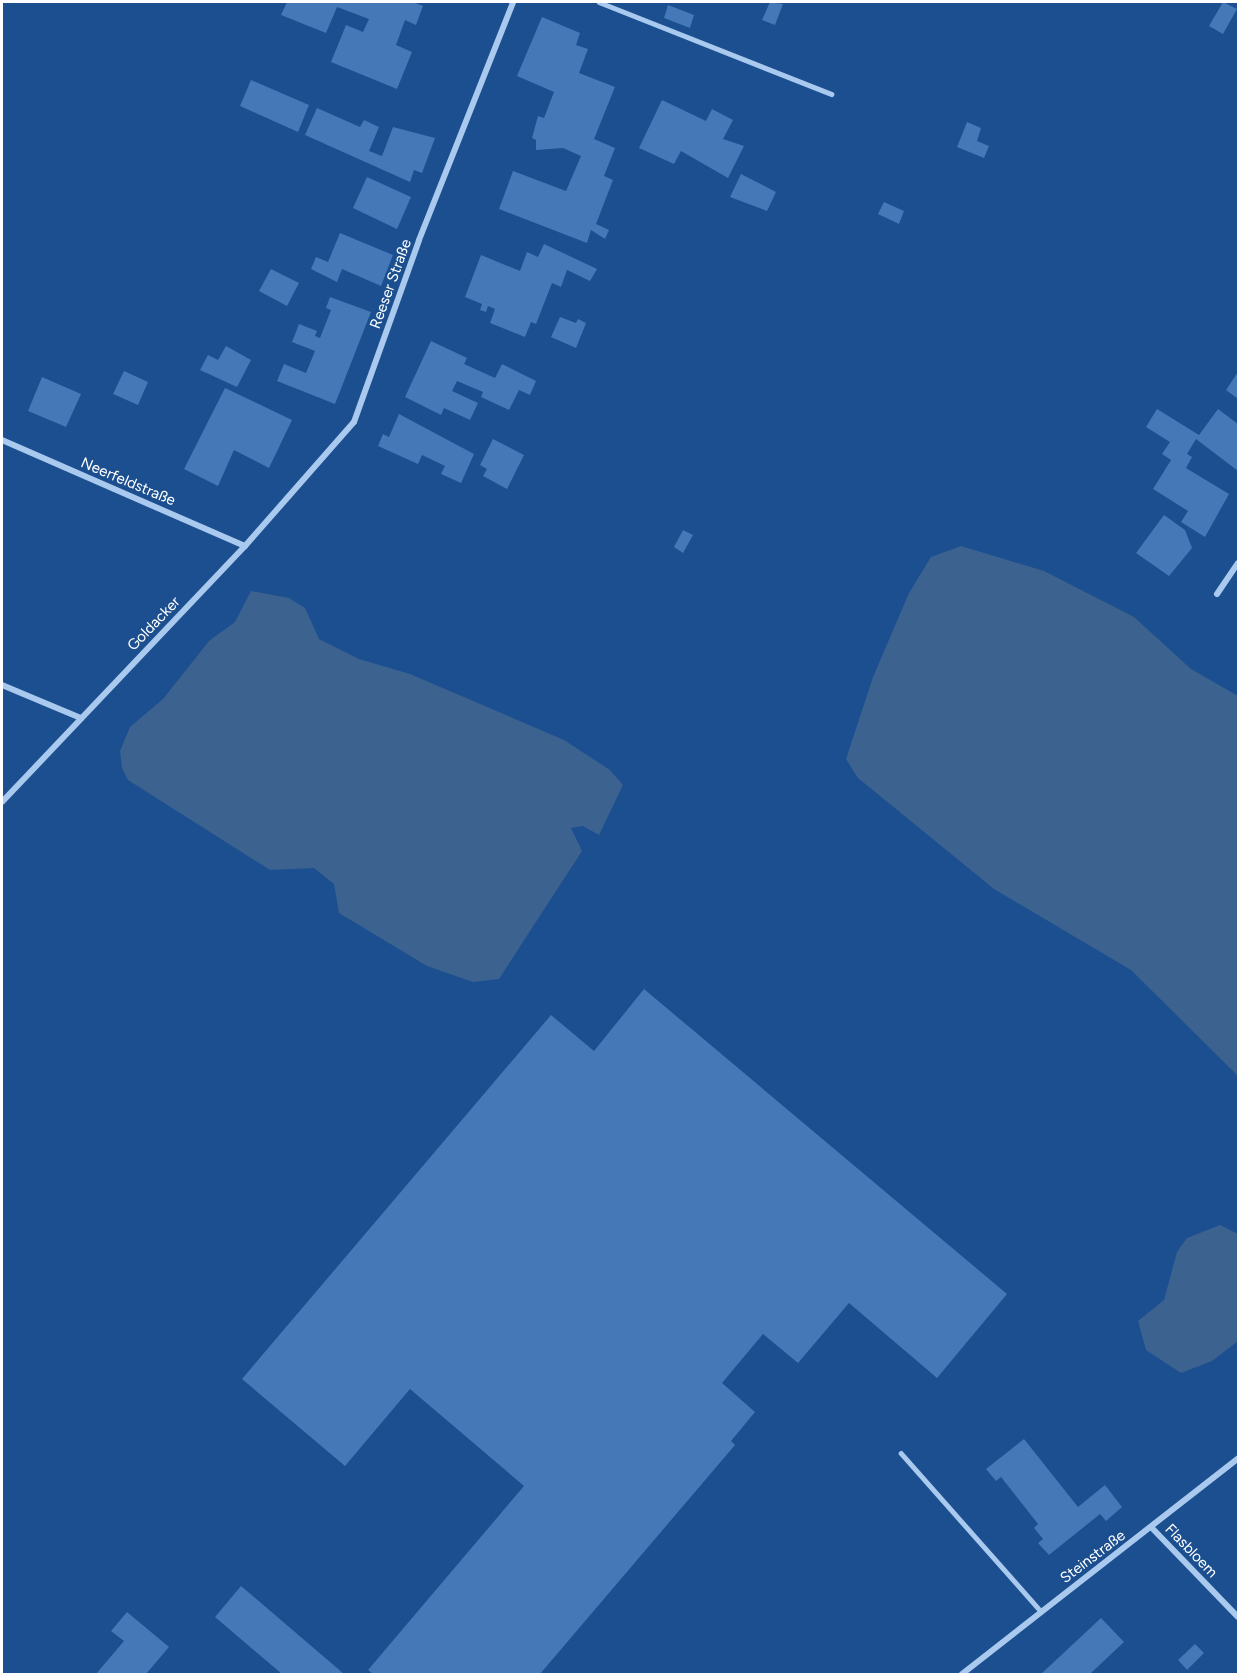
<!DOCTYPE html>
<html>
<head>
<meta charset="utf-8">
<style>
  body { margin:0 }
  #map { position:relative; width:1240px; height:1676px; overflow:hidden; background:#1b4f8f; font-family:Figtree,sans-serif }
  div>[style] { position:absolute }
  .water>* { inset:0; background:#3c6290 }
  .building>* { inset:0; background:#4478b7 }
  .lane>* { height:4.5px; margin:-2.25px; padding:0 2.25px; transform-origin:2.25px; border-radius:2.25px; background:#a9c9ee }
  .street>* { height:6px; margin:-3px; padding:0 3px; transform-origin:3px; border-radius:3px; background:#a9c9ee }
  span { translate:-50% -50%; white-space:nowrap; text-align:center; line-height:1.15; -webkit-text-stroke:4.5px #1b4f8f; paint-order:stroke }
  .street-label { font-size:15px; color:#fff }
  .frame { position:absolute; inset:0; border:3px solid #fff; pointer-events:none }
</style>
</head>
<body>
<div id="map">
  <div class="water">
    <i style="clip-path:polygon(961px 546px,1044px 571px,1134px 617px,1191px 669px,1238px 696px,1238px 1076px,1131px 970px,994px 889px,858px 778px,846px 759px,873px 677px,909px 593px,931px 557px)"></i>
    <i style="clip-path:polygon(251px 591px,289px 598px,305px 608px,319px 639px,359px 659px,410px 674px,564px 740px,610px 770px,623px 785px,599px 835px,583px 826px,571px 828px,582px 851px,499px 979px,473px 982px,427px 966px,339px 913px,334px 884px,314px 868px,270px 870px,128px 780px,122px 768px,120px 751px,130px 727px,163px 699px,209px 641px,235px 622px)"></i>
    <i style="clip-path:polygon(1220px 1225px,1238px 1234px,1238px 1341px,1212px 1361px,1181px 1373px,1146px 1350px,1138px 1321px,1164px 1300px,1177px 1252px,1187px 1238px)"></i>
  </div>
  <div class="building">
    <i style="clip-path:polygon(287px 2px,413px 2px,423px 6px,416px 25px,405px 20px,396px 45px,412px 52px,397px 89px,331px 62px,346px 25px,363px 32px,369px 19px,337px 7px,326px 33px,281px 15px)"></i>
    <i style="clip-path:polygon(770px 2px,783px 4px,775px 25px,762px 20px)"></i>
    <i style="clip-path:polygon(1223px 2px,1237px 9px,1223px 34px,1209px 26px)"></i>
    <i style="clip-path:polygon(668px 5px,694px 15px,690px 28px,664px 18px)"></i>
    <i style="clip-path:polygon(542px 17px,580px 33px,576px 45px,588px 49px,579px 73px,615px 87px,594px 139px,615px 148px,604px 176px,613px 180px,596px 224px,609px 230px,605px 239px,591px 230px,587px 243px,499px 209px,513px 171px,566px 191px,581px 156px,563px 148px,536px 150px,536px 140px,532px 138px,538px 116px,544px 118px,554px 92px,517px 76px)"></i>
    <i style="clip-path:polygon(251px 80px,309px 105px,298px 132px,240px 106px)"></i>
    <i style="clip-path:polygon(662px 100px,706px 121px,712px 109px,733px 120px,723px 139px,744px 146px,728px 178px,681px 151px,674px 164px,639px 148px)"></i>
    <i style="clip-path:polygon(317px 108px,360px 127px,364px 120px,379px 127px,369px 151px,382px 156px,393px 127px,435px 138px,422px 173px,414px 170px,410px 182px,305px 135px)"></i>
    <i style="clip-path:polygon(967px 122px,981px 128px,977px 141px,989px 146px,984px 158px,957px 147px)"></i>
    <i style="clip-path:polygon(741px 174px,776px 192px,767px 211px,730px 197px)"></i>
    <i style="clip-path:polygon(367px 177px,411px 197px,397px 229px,353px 208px)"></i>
    <i style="clip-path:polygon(884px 202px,904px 211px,899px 224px,878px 214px)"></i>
    <i style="clip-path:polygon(340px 233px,393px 255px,381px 286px,342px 269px,337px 282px,311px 269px,316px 257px,328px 262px)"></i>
    <i style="clip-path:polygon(544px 244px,597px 269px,590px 281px,567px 270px,561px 287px,552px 283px,536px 324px,531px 322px,525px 337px,490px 323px,495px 309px,488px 306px,486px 312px,480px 310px,482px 304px,465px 297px,481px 255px,520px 271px,527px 252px,538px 257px)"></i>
    <i style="clip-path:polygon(271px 269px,299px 283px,287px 306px,259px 291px)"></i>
    <i style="clip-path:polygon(330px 297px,371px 312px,335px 404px,277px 381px,284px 364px,306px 373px,315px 351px,292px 342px,299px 324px,317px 331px,315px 336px,320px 338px,331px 310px,326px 308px)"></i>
    <i style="clip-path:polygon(560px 317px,576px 323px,578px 319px,586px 323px,576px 348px,551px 337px)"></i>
    <i style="clip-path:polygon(431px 341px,467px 358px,464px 364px,495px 378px,502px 364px,536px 381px,530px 395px,519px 390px,509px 410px,481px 397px,483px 392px,457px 381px,452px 391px,478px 403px,470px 420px,444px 408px,441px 415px,405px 397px)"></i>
    <i style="clip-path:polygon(226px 346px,251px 360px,237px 387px,200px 370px,208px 355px,218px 360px)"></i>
    <i style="clip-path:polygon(124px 371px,148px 382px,138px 405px,113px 394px)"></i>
    <i style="clip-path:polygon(1238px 372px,1238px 399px,1226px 390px)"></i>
    <i style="clip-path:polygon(42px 377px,81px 394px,66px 427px,28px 411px)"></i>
    <i style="clip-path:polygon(225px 388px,292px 420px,269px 468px,234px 450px,218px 486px,184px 469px)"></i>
    <i style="clip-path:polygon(1157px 409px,1199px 435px,1218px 409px,1238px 424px,1238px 471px,1196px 439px,1187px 454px,1192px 457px,1186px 468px,1229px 494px,1205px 537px,1181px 522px,1188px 511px,1153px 489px,1171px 460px,1162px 454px,1170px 442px,1146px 427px)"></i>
    <i style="clip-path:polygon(399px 414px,474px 454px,461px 483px,441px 474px,445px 466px,422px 455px,418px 464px,378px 446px,383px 434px,389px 437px)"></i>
    <i style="clip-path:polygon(493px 439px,524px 455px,507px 489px,483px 476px,487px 469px,480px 465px)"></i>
    <i style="clip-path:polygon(1164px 515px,1185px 530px,1192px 548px,1169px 576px,1136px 553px)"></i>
    <i style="clip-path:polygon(683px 530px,693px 535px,683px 553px,674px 547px)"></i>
    <i style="clip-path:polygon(644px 989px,1007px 1294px,937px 1378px,849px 1303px,798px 1363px,763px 1334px,722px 1383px,755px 1412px,731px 1441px,735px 1445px,540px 1674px,373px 1674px,368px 1670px,524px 1486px,410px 1389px,345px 1466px,242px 1379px,551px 1015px,594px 1051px)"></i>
    <i style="clip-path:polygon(1024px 1439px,1078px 1507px,1105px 1485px,1122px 1507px,1106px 1521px,1100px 1514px,1049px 1555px,1038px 1543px,1043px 1539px,1034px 1528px,1038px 1524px,1001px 1477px,996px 1481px,986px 1469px)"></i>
    <i style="clip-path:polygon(241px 1586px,344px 1674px,282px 1674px,215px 1617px)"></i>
    <i style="clip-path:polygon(127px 1612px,169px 1647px,146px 1674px,96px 1674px,124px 1641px,111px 1631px)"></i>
    <i style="clip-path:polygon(1101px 1618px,1124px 1642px,1090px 1674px,1041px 1674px)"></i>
    <i style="clip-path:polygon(1195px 1644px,1204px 1653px,1187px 1670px,1178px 1660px)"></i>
  </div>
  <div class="lane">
    <i style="left:599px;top:2px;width:250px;rotate:21.6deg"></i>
    <i style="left:901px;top:1453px;width:211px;rotate:48.5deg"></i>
  </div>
  <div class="street">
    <i style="left:2px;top:440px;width:265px;rotate:23.6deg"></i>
    <i style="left:1217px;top:594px;width:37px;rotate:-56deg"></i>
    <i style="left:2px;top:685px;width:86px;rotate:22.7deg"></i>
    <i style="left:2px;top:802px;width:353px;rotate:-46.5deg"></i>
    <i style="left:245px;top:546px;width:165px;rotate:-48.7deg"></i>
    <i style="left:354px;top:422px;width:193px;rotate:-70.3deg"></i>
    <i style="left:419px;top:240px;width:256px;rotate:-68.4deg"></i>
    <i style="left:1151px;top:1527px;width:125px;rotate:46deg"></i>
    <i style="left:962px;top:1674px;width:350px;rotate:-38deg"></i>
  </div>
  <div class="street-label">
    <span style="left:391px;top:284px;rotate:-70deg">Reeser Straße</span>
    <span style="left:128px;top:482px;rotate:23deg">Neerfeldstraße</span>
    <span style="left:154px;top:624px;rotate:-46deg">Goldacker</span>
    <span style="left:1191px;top:1551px;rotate:46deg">Flasbloem</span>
    <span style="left:1093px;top:1557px;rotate:-37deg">Steinstraße</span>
  </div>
  <div class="frame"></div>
</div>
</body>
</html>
